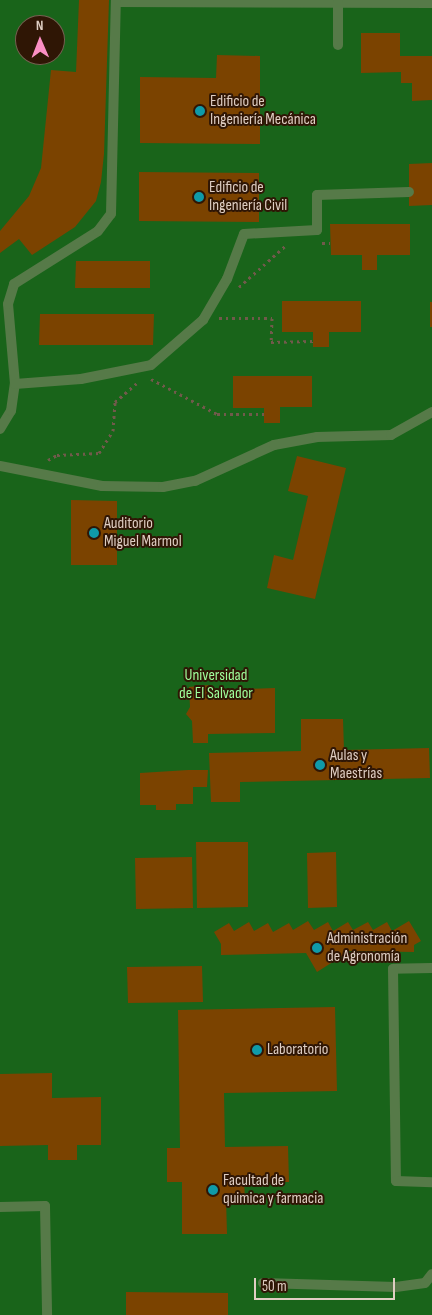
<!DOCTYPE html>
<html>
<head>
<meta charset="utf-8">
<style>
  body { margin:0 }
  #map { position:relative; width:432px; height:1315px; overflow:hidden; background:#39200f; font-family:"Sofia Sans Condensed",sans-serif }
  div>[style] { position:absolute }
  .forest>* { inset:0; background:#19641a }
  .building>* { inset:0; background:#7b4300 }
  .path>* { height:3px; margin-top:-1.5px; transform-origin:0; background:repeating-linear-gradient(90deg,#715a4b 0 2.5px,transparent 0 6.5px) }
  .service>* { height:10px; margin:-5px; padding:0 5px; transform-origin:5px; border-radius:5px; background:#567a48 }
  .pedestrian>* { height:10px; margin:-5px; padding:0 5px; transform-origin:5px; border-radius:5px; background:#567a48 }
  .minor>* { height:10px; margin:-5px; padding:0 5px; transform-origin:5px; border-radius:5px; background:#567a48 }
  .dots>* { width:14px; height:14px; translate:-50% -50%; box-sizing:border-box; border:2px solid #2f1605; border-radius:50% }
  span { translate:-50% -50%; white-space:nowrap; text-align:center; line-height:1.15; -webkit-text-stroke:4px #2f1605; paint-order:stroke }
  .poi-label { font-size:16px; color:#dfcec3 }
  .left { translate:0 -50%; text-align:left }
  .park-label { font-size:16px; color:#9ffe9b }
  .north { position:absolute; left:15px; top:15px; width:50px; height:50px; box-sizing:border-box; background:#2f1605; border:1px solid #756051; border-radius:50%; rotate:359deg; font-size:14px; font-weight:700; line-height:20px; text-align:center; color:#dfcec3 }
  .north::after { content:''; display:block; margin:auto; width:18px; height:22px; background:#fb8fc4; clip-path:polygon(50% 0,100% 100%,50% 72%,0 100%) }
  .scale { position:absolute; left:254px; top:1278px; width:141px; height:22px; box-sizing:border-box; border:2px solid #dfcec3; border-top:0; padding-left:6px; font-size:15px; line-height:18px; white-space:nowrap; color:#dfcec3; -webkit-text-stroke:4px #2f1605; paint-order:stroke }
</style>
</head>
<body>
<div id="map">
  <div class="forest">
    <i style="clip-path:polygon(evenodd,0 0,432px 0,432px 1315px,0 1315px,0 0,25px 25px,55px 25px,55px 55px,25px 55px,25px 25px)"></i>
  </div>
  <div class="building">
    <i style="clip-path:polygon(79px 0,109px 0,104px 154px,101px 182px,96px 201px,75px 227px,32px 255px,19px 239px,0 253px,0 231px,29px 196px,41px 168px,51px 70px,76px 72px)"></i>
    <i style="clip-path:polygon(361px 33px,400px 33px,400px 56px,432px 56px,432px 100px,412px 101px,412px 83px,401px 83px,401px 72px,361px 73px)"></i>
    <i style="clip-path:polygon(217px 55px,260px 56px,260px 144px,140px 143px,140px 77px,216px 78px)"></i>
    <i style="clip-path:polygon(432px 163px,432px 205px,409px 206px,409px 164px)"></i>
    <i style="clip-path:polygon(139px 172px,259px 173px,259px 222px,139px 221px)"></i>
    <i style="clip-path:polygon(330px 224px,410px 224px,410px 255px,377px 255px,377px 270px,362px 270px,362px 255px,331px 255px)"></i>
    <i style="clip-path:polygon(76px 261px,150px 261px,150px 288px,75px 288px)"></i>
    <i style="clip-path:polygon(282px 301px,361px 301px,361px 332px,329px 332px,329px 347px,313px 347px,313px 332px,282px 332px)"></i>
    <i style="clip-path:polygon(430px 302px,432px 302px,432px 327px,430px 327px)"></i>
    <i style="clip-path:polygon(40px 314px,154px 314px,153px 345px,39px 345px)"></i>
    <i style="clip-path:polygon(233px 376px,312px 376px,312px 407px,280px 407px,280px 423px,264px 423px,264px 408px,233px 408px)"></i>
    <i style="clip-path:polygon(297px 456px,346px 468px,315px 599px,267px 588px,274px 555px,293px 560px,308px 496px,288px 491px)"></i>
    <i style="clip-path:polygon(71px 500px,117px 501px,117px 565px,71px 565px)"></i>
    <i style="clip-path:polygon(209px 685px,209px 690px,275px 688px,275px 733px,208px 734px,208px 743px,193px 743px,192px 721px,186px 714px,190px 707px,189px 687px)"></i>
    <i style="clip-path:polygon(301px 719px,343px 719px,344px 750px,429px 748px,430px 778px,240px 782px,240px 802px,211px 802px,209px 753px,301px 751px)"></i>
    <i style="clip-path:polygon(188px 770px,208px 770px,207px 787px,193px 787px,193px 804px,176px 804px,176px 810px,156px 810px,156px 805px,140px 805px,140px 773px)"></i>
    <i style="clip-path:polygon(196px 842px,248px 842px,248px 907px,197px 908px)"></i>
    <i style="clip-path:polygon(336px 852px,337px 907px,308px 908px,307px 853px)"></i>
    <i style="clip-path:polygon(192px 857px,193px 908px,136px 909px,135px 858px)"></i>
    <i style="clip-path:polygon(308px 921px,314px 930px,328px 922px,333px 931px,348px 922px,353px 930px,368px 922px,373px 930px,387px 922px,392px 931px,409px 921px,421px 941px,414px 945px,414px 952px,346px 951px,347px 953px,317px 972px,306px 953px,221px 955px,221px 944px,214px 932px,229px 923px,234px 931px,249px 922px,254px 931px,268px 923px,273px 932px,289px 923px,293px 930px)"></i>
    <i style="clip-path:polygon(202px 966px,203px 1002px,128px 1003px,127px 967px)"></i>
    <i style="clip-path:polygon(335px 1007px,337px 1091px,224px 1093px,225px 1147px,288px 1146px,289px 1182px,244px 1182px,245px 1198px,226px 1198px,227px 1234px,182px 1234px,182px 1182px,167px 1182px,167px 1148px,180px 1148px,178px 1010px)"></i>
    <i style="clip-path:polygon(52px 1073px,52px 1098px,101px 1097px,101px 1145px,77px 1145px,77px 1160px,48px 1160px,48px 1145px,0 1146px,0 1074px)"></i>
    <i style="clip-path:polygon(126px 1292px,228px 1293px,228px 1315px,126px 1315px)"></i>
  </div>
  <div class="path">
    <i style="left:322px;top:243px;width:8px"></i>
    <i style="left:239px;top:287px;width:62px;rotate:-41.7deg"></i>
    <i style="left:219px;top:318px;width:53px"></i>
    <i style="left:272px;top:318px;width:24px;rotate:92deg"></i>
    <i style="left:271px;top:342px;width:42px;rotate:-1.4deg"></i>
    <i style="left:151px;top:379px;width:75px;rotate:27.9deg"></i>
    <i style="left:217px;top:414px;width:47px"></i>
    <i style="left:48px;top:460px;width:10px;rotate:-29deg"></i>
    <i style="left:57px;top:455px;width:42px;rotate:-2.7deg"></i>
    <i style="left:99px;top:453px;width:26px;rotate:-58deg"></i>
    <i style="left:113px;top:431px;width:29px;rotate:-86deg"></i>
    <i style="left:115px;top:402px;width:30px;rotate:-41deg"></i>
  </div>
  <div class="service">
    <i style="left:116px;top:2px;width:316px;rotate:0.2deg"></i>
    <i style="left:338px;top:3px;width:42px;rotate:90deg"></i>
    <i style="left:0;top:429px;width:21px;rotate:-59deg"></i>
    <i style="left:11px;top:411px;width:27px;rotate:-82deg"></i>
    <i style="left:15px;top:384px;width:80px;rotate:-95deg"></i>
    <i style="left:8px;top:304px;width:21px;rotate:-73deg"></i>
    <i style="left:14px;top:284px;width:99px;rotate:-32.2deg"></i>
    <i style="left:98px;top:231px;width:21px;rotate:-53deg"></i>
    <i style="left:111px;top:214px;width:214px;rotate:-88.7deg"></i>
    <i style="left:0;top:466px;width:104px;rotate:11.1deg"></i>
    <i style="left:102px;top:486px;width:61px;rotate:0.9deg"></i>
    <i style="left:163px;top:487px;width:33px;rotate:-11deg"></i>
    <i style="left:195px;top:481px;width:87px;rotate:-24.5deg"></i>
    <i style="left:274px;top:445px;width:44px;rotate:-10.5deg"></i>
    <i style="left:317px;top:437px;width:74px;rotate:-1.5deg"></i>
    <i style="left:391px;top:435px;width:47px;rotate:-29.3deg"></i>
    <i style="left:432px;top:968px;width:39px;rotate:179deg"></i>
    <i style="left:393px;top:969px;width:212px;rotate:89.2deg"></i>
    <i style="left:396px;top:1181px;width:36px;rotate:2deg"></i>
    <i style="left:0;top:1207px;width:45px;rotate:-1.3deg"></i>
    <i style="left:45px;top:1206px;width:109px;rotate:88.9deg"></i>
  </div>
  <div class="pedestrian">
    <i style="left:15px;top:384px;width:66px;rotate:-4.3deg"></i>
    <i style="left:81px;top:379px;width:71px;rotate:-11.3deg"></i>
    <i style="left:151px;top:365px;width:69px;rotate:-40.9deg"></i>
    <i style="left:203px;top:320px;width:48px;rotate:-59.7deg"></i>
    <i style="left:227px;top:279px;width:48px;rotate:-69.3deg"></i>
    <i style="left:244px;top:234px;width:73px;rotate:-3.1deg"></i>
    <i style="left:317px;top:230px;width:35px;rotate:-90deg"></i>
    <i style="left:317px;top:195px;width:92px;rotate:-1.9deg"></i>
  </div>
  <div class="minor">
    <i style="left:263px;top:1283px;width:133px;rotate:1.7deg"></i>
    <i style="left:396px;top:1287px;width:29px;rotate:-8deg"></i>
    <i style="left:425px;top:1283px;width:11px;rotate:-52deg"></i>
  </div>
  <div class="dots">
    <i style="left:200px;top:111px;background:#0f9aa8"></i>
    <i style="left:199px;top:197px;background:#0f9aa8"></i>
    <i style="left:94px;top:533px;background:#0f9aa8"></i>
    <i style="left:320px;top:765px;background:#0f9aa8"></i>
    <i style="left:317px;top:948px;background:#0f9aa8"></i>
    <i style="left:257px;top:1050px;background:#0f9aa8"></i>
    <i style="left:213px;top:1190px;background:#0f9aa8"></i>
  </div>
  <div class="poi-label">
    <span class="left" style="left:210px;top:111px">Edificio de<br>Ingeniería Mecánica</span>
    <span class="left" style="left:209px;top:197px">Edificio de<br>Ingeniería Civil</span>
    <span class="left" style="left:104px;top:533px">Auditorio<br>Miguel Marmol</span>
    <span class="left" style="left:330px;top:765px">Aulas y<br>Maestrías</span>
    <span class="left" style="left:327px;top:948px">Administración<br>de Agronomía</span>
    <span class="left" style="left:267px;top:1050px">Laboratorio</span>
    <span class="left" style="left:223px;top:1190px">Facultad de<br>quimica y farmacia</span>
  </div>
  <div class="park-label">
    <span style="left:216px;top:685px">Universidad<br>de El Salvador</span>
  </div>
  <div class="north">N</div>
  <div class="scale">50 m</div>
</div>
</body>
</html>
